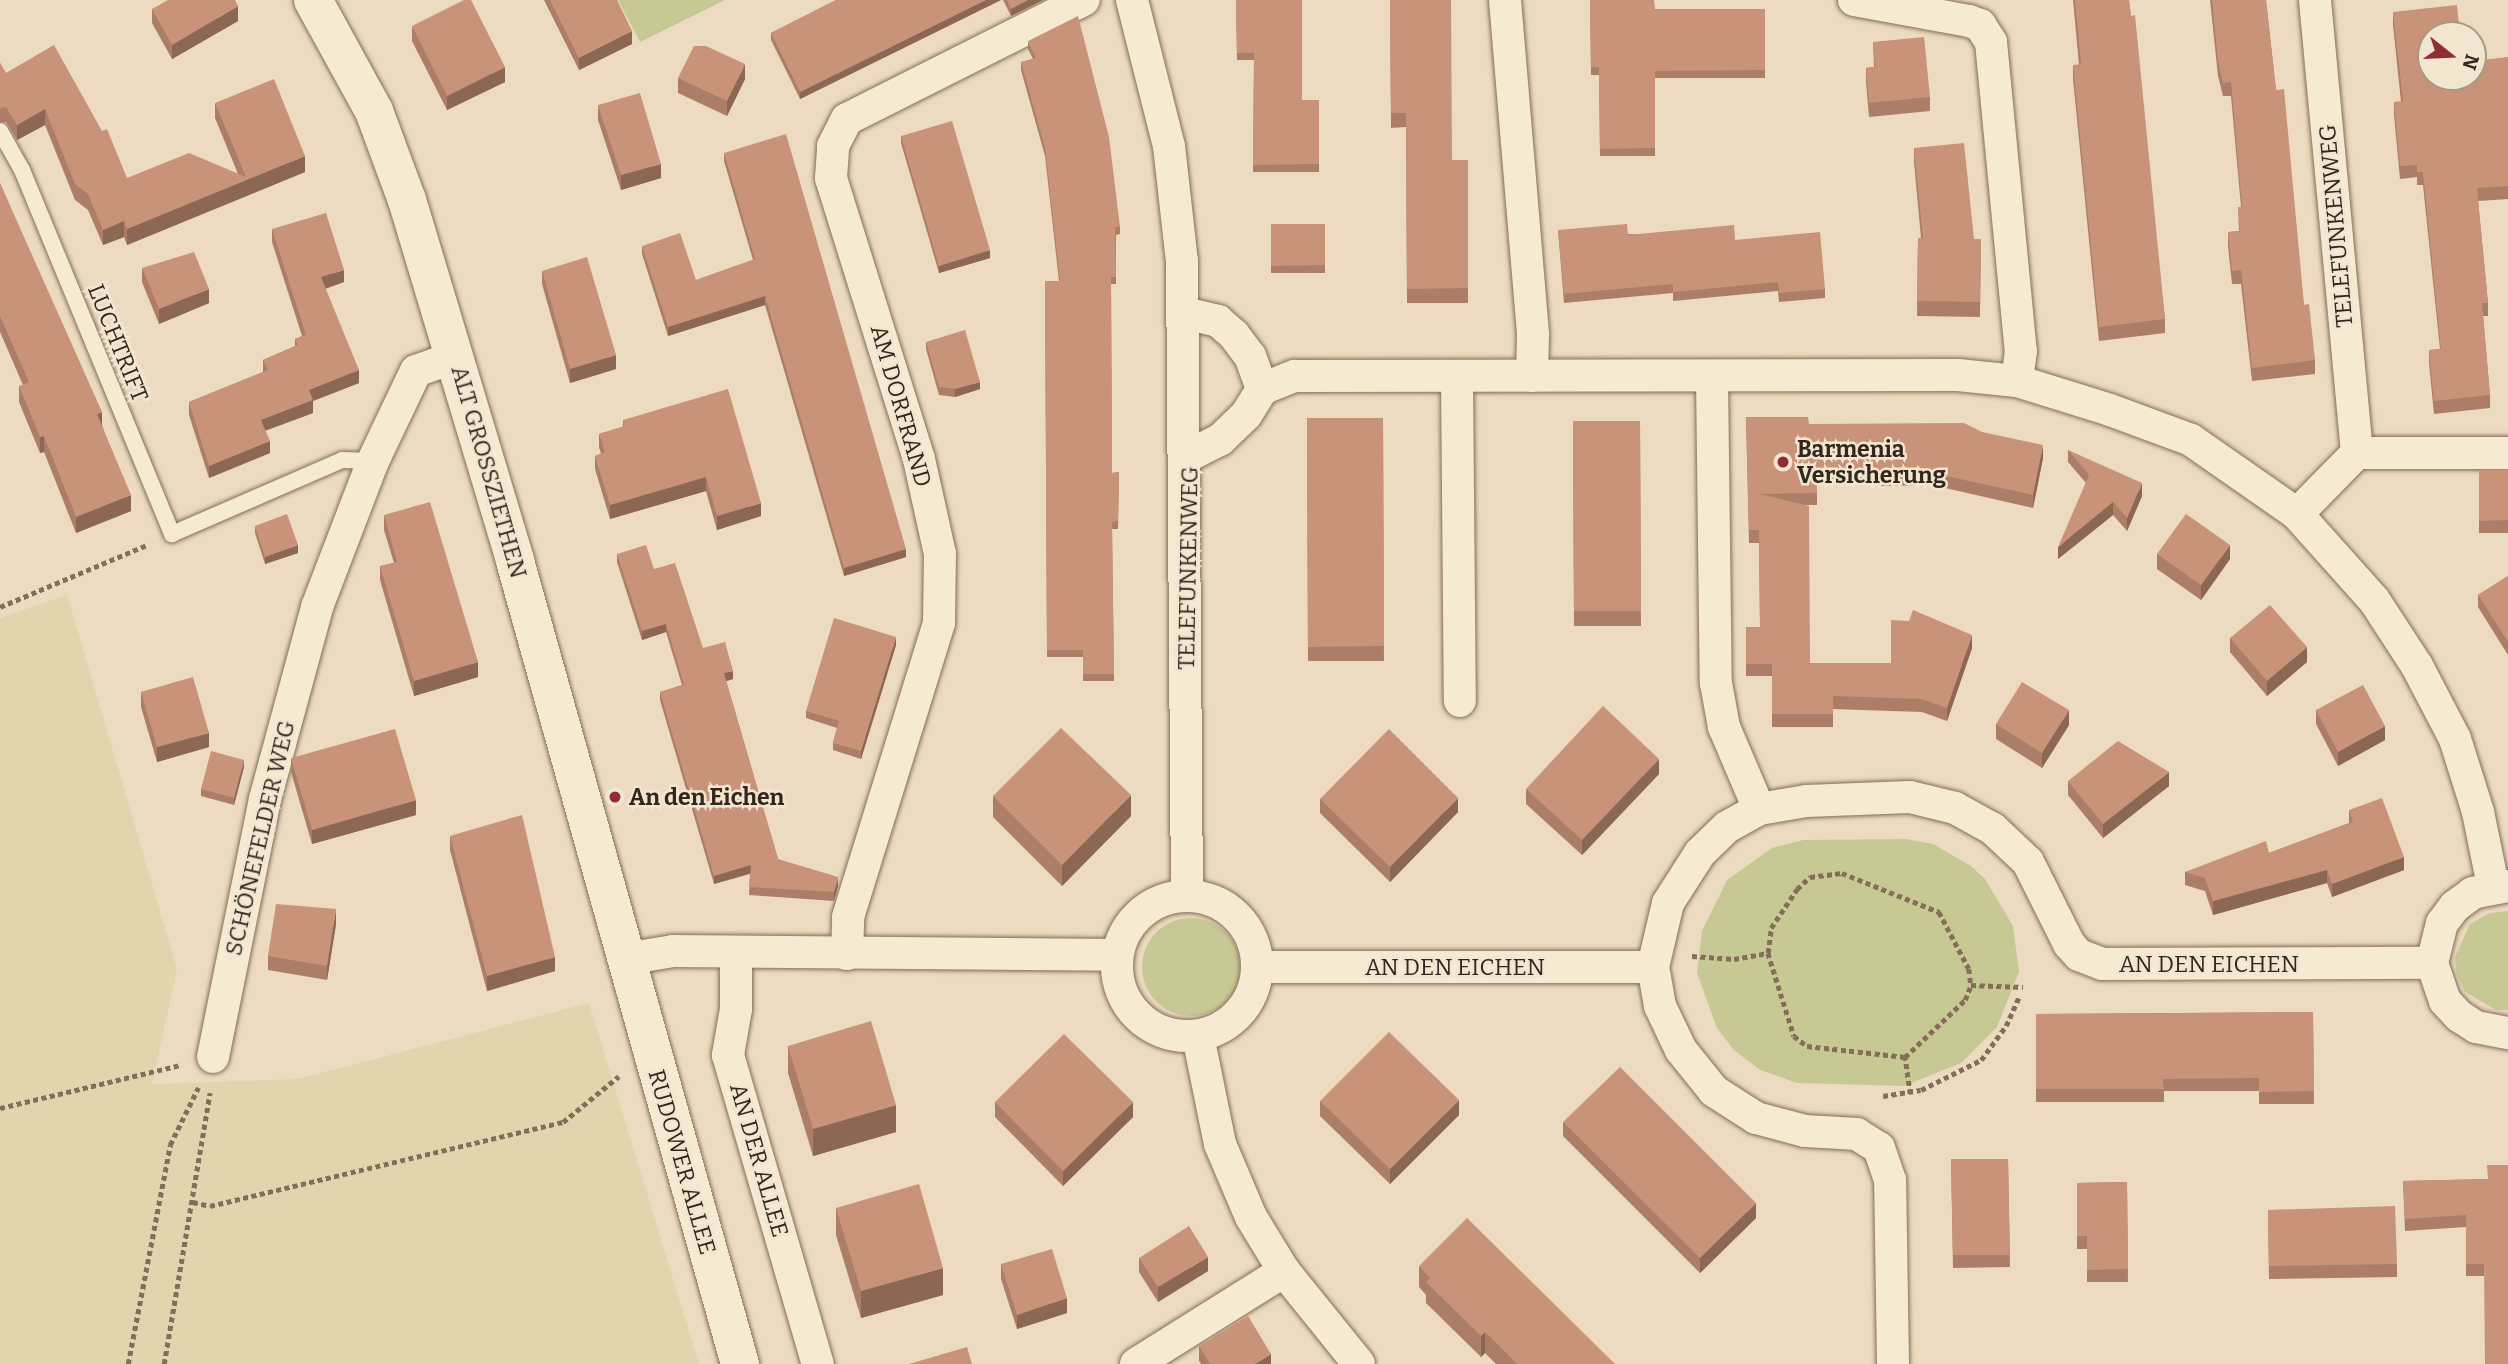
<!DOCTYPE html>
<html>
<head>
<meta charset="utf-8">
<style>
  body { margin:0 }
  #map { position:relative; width:2508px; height:1364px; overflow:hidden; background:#ecdbc0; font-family:Bitter,serif }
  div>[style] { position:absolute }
  .farmland>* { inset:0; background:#e1d5ae }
  .green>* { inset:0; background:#c7c995 }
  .round { border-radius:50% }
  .path>* { height:4.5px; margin-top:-2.25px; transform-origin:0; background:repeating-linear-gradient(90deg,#846d59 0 5px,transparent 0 8.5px) }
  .roads { filter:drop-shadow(0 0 2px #846d59) drop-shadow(0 0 2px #846d59) }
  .lane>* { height:16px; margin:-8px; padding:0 8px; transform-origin:8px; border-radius:8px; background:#f7ead3 }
  .street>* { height:32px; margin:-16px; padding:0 16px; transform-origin:16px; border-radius:16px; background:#f7ead3 }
  .street>.ring { margin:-16px; padding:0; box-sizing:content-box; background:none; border:32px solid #f7ead3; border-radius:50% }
  .secondary>* { height:38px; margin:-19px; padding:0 19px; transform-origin:19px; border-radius:19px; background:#f7ead3 }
  .wall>* { inset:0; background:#ac7e67 }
  .shaded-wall>* { inset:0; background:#8c6754 }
  .building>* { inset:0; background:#c89378 }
  .dots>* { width:19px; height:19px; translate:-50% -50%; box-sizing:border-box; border:4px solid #f3e6d0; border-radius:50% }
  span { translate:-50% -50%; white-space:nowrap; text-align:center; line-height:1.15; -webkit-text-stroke:5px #f3e6d0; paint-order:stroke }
  .street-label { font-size:23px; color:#34261d }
  .poi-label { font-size:23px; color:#34261d; font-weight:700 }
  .left { translate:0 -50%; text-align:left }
  .north { position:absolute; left:2417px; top:21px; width:70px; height:70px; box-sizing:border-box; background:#f3e6d0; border:2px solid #a79988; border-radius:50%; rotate:108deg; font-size:19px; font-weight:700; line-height:28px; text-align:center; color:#34261d }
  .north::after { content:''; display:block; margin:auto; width:24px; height:32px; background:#902c34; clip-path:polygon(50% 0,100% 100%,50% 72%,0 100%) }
</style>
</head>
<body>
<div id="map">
  <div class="farmland">
    <i style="clip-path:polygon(67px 595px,177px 969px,152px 1084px,298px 1079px,589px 1003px,699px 1364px,0 1364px,0 618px)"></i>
  </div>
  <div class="green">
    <i style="clip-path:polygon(618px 0,725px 0,640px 42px)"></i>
    <i style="clip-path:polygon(1906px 839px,1933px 844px,1971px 866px,1985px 879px,2013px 926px,2019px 972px,1997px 1027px,1961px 1063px,1904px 1086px,1797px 1083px,1760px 1070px,1734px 1050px,1717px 1028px,1697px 973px,1702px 931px,1727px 880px,1772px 848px,1803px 840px)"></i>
    <i style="clip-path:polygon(2508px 911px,2508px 1010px,2496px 1010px,2465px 992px,2456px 972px,2455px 957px,2470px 924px,2490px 913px)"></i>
    <i class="round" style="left:1142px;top:918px;width:98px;height:98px"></i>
  </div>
  <div class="path">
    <i style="left:0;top:607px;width:160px;rotate:-22.9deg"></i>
    <i style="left:1768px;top:953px;width:25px;rotate:-83deg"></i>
    <i style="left:1771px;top:928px;width:47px;rotate:-56.3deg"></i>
    <i style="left:1797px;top:889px;width:18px;rotate:-43deg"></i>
    <i style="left:1810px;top:877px;width:32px;rotate:-7deg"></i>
    <i style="left:1842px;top:873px;width:105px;rotate:21.9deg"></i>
    <i style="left:1939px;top:912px;width:64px;rotate:62.2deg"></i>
    <i style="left:1969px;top:969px;width:16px;rotate:83deg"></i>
    <i style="left:1692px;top:956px;width:42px;rotate:4.1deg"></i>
    <i style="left:1734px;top:959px;width:35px;rotate:-10deg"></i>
    <i style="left:1768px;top:953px;width:87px;rotate:72.6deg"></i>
    <i style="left:1794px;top:1036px;width:16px;rotate:38deg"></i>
    <i style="left:1807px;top:1046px;width:99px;rotate:6.4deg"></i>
    <i style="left:1910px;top:1094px;width:37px;rotate:-98deg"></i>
    <i style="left:1905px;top:1057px;width:83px;rotate:-43.5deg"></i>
    <i style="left:1965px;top:1000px;width:16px;rotate:-68deg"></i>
    <i style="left:1971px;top:985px;width:52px;rotate:2.2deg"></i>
    <i style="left:1883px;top:1096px;width:38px;rotate:-9deg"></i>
    <i style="left:1921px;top:1090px;width:67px;rotate:-26.6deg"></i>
    <i style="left:1981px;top:1060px;width:42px;rotate:-53.7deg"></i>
    <i style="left:2006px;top:1026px;width:32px;rotate:-66deg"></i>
    <i style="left:0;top:1108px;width:186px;rotate:-13.4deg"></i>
    <i style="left:193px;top:1202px;width:17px;rotate:13deg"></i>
    <i style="left:210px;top:1206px;width:363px;rotate:-13.4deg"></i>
    <i style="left:563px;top:1122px;width:72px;rotate:-39.4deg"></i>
    <i style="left:128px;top:1364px;width:223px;rotate:-79.1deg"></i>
    <i style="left:170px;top:1145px;width:64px;rotate:-63.8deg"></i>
    <i style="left:164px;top:1364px;width:275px;rotate:-80.4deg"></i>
  </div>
  <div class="roads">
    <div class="lane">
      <i style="left:0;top:131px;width:45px;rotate:60.6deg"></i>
      <i style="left:22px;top:170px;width:394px;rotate:67.6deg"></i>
      <i style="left:172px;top:534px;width:185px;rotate:-23.5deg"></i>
      <i style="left:342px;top:460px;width:31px;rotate:2deg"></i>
    </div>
    <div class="street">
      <i style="left:1132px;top:0;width:151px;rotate:75.8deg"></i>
      <i style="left:1169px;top:146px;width:116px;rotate:83.6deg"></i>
      <i style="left:1182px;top:261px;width:634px;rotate:89.55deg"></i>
      <i style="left:1505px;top:0;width:336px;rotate:85.2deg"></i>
      <i style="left:1533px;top:335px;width:41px;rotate:91.4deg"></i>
      <i style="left:1854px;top:0;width:117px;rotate:10.3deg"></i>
      <i style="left:1969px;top:21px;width:12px;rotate:20deg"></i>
      <i style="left:1980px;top:25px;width:20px;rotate:57deg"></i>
      <i style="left:1991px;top:42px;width:310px;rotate:84.5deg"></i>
      <i style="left:2021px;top:351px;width:30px;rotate:98deg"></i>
      <i style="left:1184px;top:313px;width:35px;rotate:13deg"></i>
      <i style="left:1218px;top:321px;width:21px;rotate:41deg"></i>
      <i style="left:1234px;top:335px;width:26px;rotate:53deg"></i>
      <i style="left:1250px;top:356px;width:35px;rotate:70deg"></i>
      <i style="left:1457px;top:377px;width:324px;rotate:89.5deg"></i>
      <i style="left:1712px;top:377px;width:306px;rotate:89.3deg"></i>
      <i style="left:1716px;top:683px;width:45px;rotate:79.7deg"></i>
      <i style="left:1724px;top:727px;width:89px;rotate:66.9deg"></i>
      <i style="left:2357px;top:453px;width:151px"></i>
      <i style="left:1186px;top:457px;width:38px;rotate:-27deg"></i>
      <i style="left:1220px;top:440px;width:36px;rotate:-44deg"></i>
      <i style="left:1246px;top:415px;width:31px;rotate:-58deg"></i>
      <i style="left:1262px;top:389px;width:35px;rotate:-22deg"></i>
      <i style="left:1295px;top:376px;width:663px;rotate:-0.09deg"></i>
      <i style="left:1958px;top:375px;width:59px;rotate:5.8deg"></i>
      <i style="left:2017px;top:381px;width:97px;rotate:17.3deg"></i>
      <i style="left:2110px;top:410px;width:86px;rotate:20.3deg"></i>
      <i style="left:2191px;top:440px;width:129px;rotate:34.9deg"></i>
      <i style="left:2297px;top:514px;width:115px;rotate:48.2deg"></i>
      <i style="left:2374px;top:600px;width:79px;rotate:56.9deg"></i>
      <i style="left:2417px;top:666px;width:82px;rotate:62.5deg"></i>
      <i style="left:2455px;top:739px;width:77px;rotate:72.5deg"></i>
      <i style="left:2478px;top:812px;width:76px;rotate:78.5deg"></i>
      <i style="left:2297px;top:514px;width:86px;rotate:-45.5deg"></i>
      <i style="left:2357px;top:453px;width:455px;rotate:-95.3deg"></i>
      <i style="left:2508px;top:886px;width:36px;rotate:169deg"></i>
      <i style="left:2473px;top:893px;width:22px;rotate:144deg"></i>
      <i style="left:2455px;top:906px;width:21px;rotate:127deg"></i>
      <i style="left:2442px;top:923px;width:41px;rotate:104deg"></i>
      <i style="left:2432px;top:963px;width:40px;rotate:71.1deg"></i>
      <i style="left:2445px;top:1001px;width:21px;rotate:47deg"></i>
      <i style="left:2459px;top:1016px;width:20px;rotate:33deg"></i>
      <i style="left:2476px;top:1027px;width:33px;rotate:11deg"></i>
      <i class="ring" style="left:1117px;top:896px;width:108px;height:108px"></i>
      <i style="left:736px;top:953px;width:56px;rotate:90deg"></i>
      <i style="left:736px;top:1009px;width:47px;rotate:99.9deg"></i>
      <i style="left:728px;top:1055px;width:322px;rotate:73.8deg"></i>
      <i style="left:847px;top:954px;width:37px;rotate:-88deg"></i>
      <i style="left:848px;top:917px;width:308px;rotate:-72.8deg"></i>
      <i style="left:939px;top:623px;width:69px;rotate:-89.2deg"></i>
      <i style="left:940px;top:554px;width:97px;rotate:-102.5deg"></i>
      <i style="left:919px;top:459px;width:294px;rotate:-107.4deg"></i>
      <i style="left:831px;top:178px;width:32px;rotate:-86deg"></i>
      <i style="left:833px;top:146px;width:30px;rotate:-63deg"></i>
      <i style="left:847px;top:119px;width:265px;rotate:-26.7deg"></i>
      <i style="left:625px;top:959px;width:49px;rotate:-9.5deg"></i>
      <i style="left:673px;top:951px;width:444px;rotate:0.5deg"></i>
      <i style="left:1258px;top:967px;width:395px"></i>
      <i style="left:1198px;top:1036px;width:110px;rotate:78.5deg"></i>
      <i style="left:1220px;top:1144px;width:79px;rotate:67deg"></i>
      <i style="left:1251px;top:1217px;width:63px;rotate:58.6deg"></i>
      <i style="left:1284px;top:1271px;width:119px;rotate:51.1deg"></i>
      <i style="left:213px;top:1057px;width:263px;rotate:-78.6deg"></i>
      <i style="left:265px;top:799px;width:199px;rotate:-74.8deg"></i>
      <i style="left:317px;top:607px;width:156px;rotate:-69deg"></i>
      <i style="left:373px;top:461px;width:100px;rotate:-64.5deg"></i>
      <i style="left:416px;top:371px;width:41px;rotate:-19.7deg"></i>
      <i style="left:1136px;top:1364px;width:175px;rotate:-32.1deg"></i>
      <i style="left:1893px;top:1364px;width:184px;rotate:-90.9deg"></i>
      <i style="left:1890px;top:1180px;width:34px;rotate:-109deg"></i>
      <i style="left:1879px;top:1148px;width:26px;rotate:-148deg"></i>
      <i style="left:1857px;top:1134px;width:52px;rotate:-176.7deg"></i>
      <i style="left:1805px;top:1131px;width:51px;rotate:-165.1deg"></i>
      <i style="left:1756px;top:1118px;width:50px;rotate:-147.3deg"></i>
      <i style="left:1714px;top:1091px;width:53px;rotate:-128.8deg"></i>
      <i style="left:1681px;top:1050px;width:49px;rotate:-115.5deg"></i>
      <i style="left:1660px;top:1006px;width:40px;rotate:-100deg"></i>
      <i style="left:1653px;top:967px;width:66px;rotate:-76.8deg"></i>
      <i style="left:1668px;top:903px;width:59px;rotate:-57.4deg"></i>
      <i style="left:1700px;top:853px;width:37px;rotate:-44deg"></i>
      <i style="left:1727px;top:827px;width:37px;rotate:-29deg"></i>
      <i style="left:1759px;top:809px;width:48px;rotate:-9.7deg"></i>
      <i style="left:1806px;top:801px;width:104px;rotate:-2.2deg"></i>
      <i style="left:1910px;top:797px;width:46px;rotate:13.7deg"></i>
      <i style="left:1955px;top:808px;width:43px;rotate:28.9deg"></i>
      <i style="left:1993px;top:829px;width:48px;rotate:43.3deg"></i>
      <i style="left:2028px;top:862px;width:92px;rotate:63.4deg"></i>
      <i style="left:2069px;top:944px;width:15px;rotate:48deg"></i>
      <i style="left:2079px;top:955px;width:25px;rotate:21deg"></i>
      <i style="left:2102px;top:964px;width:330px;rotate:-0.2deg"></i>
    </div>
    <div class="secondary">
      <i style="left:313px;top:0;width:127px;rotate:61.2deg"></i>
      <i style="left:374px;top:111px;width:95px;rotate:69.7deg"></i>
      <i style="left:407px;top:200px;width:377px;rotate:73.3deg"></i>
      <i style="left:515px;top:561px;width:834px;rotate:74.35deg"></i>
    </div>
  </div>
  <div class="wall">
    <i style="clip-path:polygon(544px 0,617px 0,632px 44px,579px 70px)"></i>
    <i style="clip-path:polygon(836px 0,1001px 0,800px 99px,771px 40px,771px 33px)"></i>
    <i style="clip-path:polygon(1003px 0,1043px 0,1011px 16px)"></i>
    <i style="clip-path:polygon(1236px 0,1302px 100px,1319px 100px,1319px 172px,1253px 172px,1254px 60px,1237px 60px)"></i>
    <i style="clip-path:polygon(1390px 0,1452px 160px,1468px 160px,1468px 303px,1407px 303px,1406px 127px,1391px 128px)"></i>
    <i style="clip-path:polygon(1590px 0,1655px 9px,1765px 9px,1765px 78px,1655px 78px,1655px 156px,1600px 156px,1599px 75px,1591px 75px)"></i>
    <i style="clip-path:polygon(2073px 0,2129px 0,2165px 319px,2165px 333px,2099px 341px,2073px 79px,2073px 65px,2079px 65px)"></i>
    <i style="clip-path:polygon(2210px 0,2266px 0,2276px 90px,2304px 305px,2315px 360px,2315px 374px,2252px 381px,2241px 284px,2232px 284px,2228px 246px,2228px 232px,2239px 231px,2238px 207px,2241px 207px,2231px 96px,2223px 96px,2218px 76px)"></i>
    <i style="clip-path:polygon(152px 9px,238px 21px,172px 59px,152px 23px)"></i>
    <i style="clip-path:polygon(2393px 12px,2431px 77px,2508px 57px,2508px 199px,2478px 201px,2488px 303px,2488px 316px,2483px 316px,2490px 395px,2490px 408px,2434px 414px,2429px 363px,2429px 350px,2440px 349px,2423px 185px,2417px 185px,2417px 177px,2400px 179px,2394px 115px,2394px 102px,2401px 102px,2393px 25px)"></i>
    <i style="clip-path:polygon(412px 26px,505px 82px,447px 110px,412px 41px)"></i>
    <i style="clip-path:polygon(1028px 41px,1120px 227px,1120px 234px,1116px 235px,1116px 284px,1111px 284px,1112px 473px,1119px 472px,1118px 529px,1112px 529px,1114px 681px,1083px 681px,1083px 657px,1047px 657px,1045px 281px,1059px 281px,1045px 156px,1021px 70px,1021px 62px,1033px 59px,1028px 49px)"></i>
    <i style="clip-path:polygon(1873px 42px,1930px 97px,1930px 111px,1869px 117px,1866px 82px,1866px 68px,1874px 67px)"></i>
    <i style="clip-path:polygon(0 63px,6px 73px,127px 178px,238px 174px,215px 118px,215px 103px,305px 172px,127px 245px,124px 237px,103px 245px,88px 210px,75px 200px,45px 125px,17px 140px,6px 122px,0 123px)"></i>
    <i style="clip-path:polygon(678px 78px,745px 79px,727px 116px,678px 93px)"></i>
    <i style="clip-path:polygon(598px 105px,661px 178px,621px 190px,598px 120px)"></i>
    <i style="clip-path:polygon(901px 136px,990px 258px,939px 273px,901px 143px)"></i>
    <i style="clip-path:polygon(1914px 148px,1974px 239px,1981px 239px,1980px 317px,1917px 316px,1918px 238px,1921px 238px,1914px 162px)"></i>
    <i style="clip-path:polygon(724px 153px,906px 557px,844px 576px,765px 305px,668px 336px,642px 254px,642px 246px,696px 280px,753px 260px,724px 161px)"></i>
    <i style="clip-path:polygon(0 183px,102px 425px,131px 511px,76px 533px,44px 452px,40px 453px,19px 402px,19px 386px,23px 385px,0 332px)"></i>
    <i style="clip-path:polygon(1271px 224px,1325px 224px,1325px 273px,1271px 273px)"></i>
    <i style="clip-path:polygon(272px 229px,344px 282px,325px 289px,359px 383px,313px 401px,313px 413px,265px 431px,270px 453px,209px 478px,189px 415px,189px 402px,263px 372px,263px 360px,295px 346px,295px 339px,302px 336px,272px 242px)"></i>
    <i style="clip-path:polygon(1558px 230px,1735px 240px,1825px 289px,1825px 298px,1779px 302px,1778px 291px,1673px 301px,1673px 293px,1564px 303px)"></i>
    <i style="clip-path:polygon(142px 268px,209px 303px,159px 324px,142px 282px)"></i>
    <i style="clip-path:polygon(542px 271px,616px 369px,570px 383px,542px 284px)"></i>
    <i style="clip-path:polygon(926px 342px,980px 389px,955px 397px,939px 395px,926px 349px)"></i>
    <i style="clip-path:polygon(1746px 417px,1809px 424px,1982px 432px,2043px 458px,2033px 508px,1932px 485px,1878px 486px,1878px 482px,1817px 483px,1817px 505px,1805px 505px,1810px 663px,1891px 663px,1972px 648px,1947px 721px,1922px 712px,1833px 709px,1833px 727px,1772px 727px,1772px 676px,1746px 676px,1746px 627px,1760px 627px,1759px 543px,1749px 543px)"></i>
    <i style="clip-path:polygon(1307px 418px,1383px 418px,1384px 661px,1308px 661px)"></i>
    <i style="clip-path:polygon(623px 420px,761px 516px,717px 530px,706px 491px,610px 519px,595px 469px,595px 456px,601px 454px,599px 447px,599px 434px,623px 427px)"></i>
    <i style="clip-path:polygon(1573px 421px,1640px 421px,1641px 626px,1574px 626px)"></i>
    <i style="clip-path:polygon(2068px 450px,2142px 496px,2127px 531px,2113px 515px,2058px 559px,2086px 483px,2068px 462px)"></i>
    <i style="clip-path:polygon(2479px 470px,2508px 470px,2508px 533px,2479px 533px)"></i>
    <i style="clip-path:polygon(384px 515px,478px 677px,414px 696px,380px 580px,380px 566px,394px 563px,384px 530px)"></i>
    <i style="clip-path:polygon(255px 526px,298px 553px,265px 564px,255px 533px)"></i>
    <i style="clip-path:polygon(617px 554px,654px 569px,703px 648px,733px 679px,726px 681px,778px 859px,838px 886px,834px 901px,749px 895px,750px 874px,714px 884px,660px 700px,660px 692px,682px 685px,666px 632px,642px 640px,617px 562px)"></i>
    <i style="clip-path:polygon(2157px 554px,2230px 559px,2201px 600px,2157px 569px)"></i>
    <i style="clip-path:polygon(2508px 576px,2508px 655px,2478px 607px,2478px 595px)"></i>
    <i style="clip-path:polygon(2230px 638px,2307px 662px,2267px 696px,2230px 652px)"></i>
    <i style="clip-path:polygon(896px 645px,861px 759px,833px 750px,833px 743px,837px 728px,806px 718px,806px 711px)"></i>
    <i style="clip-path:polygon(141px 692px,209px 747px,157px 762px,141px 707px)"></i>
    <i style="clip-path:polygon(2316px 710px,2385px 740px,2338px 766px,2316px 724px)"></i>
    <i style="clip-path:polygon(1996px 724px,2069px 725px,2042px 768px,1996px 739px)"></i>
    <i style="clip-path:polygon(291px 758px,416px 815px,312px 844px,291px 772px)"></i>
    <i style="clip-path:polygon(244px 767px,234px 805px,201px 796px,201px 789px)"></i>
    <i style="clip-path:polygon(1659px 774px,1582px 855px,1526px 804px,1526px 789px)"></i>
    <i style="clip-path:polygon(2068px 781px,2169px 786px,2103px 838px,2068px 795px)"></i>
    <i style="clip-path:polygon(993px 796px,1131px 816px,1062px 886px,993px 817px)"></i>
    <i style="clip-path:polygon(1320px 799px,1458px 812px,1390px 882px,1320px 813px)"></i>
    <i style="clip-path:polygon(2349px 810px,2404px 870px,2332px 897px,2327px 883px,2213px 915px,2205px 891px,2185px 885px,2185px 872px,2269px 853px,2349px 823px)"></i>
    <i style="clip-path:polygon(450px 836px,555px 971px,487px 991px,450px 850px)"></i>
    <i style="clip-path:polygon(336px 924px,327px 980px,268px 970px,268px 956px)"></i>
    <i style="clip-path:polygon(2313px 1012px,2314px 1104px,2259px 1104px,2259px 1091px,2164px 1091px,2164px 1102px,2036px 1102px,2036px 1014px)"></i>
    <i style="clip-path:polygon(788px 1046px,896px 1132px,813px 1156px,788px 1073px)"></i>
    <i style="clip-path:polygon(1320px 1101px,1459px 1115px,1390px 1184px,1320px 1116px)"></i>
    <i style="clip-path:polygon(995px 1102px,1133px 1117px,1063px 1186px,995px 1117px)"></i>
    <i style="clip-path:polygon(1563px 1122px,1756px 1218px,1700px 1273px,1563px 1136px)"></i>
    <i style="clip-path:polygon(1951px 1159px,2008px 1159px,2010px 1267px,1953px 1268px)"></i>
    <i style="clip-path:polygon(2487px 1179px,2484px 1276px,2466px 1276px,2466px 1227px,2405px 1231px,2403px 1181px)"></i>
    <i style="clip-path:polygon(2127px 1182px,2128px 1282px,2087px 1282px,2087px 1249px,2077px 1249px,2077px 1183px)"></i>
    <i style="clip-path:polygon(836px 1208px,943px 1295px,861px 1318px,836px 1235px)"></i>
    <i style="clip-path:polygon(2268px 1210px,2397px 1264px,2397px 1277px,2269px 1279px)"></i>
    <i style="clip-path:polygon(1139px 1258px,1208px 1271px,1158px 1302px,1139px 1272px)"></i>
    <i style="clip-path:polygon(1001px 1264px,1067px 1313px,1017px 1329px,1001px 1279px)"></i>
    <i style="clip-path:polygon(1419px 1266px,1615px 1364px,1496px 1364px,1485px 1353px,1481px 1357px,1426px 1303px,1426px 1295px,1419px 1287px)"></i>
    <i style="clip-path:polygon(1199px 1346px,1271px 1364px,1201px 1364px,1199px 1361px)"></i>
  </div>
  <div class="shaded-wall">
    <i style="clip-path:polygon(986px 0,1001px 0,800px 99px,800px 92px)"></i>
    <i style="clip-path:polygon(1028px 0,1043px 0,1011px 16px,1011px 9px)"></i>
    <i style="clip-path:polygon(238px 6px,238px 21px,172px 59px,172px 45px)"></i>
    <i style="clip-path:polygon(632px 31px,632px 44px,579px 70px,579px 58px)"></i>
    <i style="clip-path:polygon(745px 64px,745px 79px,727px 116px,727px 101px)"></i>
    <i style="clip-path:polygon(505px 67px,505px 82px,447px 110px,447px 96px)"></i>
    <i style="clip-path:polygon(45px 109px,45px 125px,17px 140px,17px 125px)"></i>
    <i style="clip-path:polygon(305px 156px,305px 172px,127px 245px,127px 229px)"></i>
    <i style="clip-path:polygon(661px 164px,661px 178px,621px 190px,621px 175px)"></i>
    <i style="clip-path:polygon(124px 221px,124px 237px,103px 245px,103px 230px)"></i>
    <i style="clip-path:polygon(990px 250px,990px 258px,939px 273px,939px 266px)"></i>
    <i style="clip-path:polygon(344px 270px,344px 282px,321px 290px,321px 277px)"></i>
    <i style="clip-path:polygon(209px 289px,209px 303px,159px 324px,159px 309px)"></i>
    <i style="clip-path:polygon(765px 296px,765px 305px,668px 336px,668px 327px)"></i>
    <i style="clip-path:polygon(616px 355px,616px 369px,570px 383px,570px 369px)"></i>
    <i style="clip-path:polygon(359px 370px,359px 383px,313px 401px,313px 413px,261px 432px,261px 420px,309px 390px)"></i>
    <i style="clip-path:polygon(980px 382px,980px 389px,955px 397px,955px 389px)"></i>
    <i style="clip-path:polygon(102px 412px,102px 428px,97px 414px)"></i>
    <i style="clip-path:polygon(44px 436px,44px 452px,40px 453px,40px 437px)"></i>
    <i style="clip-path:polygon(270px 441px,270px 453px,209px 478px,209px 466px)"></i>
    <i style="clip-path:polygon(2043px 445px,2043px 458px,2033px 508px,2033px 495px)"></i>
    <i style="clip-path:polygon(706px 477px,706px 491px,610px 519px,610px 505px)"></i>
    <i style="clip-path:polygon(2142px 483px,2142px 496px,2127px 531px,2127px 518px)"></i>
    <i style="clip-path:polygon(131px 495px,131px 511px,76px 533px,76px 517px)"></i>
    <i style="clip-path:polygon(2113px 502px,2113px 515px,2058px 559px,2058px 547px)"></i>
    <i style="clip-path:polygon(761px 503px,761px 516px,717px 530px,717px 516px)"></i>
    <i style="clip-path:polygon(298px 545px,298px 553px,265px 564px,265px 557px)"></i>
    <i style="clip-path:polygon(2230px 545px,2230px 559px,2201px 600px,2201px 585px)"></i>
    <i style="clip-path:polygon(906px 549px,906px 557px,844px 576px,844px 568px)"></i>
    <i style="clip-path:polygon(666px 624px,666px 632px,642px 640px,642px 631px)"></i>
    <i style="clip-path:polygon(1972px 635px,1972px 648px,1947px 721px,1947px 708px)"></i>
    <i style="clip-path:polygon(896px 637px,896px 645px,861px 759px,861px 751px)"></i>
    <i style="clip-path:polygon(2307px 647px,2307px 662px,2267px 696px,2267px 681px)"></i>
    <i style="clip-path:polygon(478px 662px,478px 677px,414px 696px,414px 681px)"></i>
    <i style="clip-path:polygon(733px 671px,733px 679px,724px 682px,724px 673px)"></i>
    <i style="clip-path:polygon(2069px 710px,2069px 725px,2042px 768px,2042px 753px)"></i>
    <i style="clip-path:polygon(2385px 726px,2385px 740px,2338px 766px,2338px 752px)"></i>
    <i style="clip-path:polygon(209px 733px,209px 747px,157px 762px,157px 747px)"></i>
    <i style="clip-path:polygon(1659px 759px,1659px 774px,1582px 855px,1582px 840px)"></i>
    <i style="clip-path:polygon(244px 760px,244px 767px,234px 805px,234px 798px)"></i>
    <i style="clip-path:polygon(2169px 772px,2169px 786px,2103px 838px,2103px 824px)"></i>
    <i style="clip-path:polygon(1131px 795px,1131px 816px,1062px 886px,1062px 865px)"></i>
    <i style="clip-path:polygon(1458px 798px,1458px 812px,1390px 882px,1390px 867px)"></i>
    <i style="clip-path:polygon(416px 800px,416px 815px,312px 844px,312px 830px)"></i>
    <i style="clip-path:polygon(2404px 857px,2404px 870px,2332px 897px,2332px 884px)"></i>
    <i style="clip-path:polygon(751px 865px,751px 873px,714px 884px,714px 876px)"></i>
    <i style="clip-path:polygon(2327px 870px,2327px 883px,2213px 915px,2213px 901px)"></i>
    <i style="clip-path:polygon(838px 877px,838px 886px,834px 901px,834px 892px)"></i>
    <i style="clip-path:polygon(336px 909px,336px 924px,327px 980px,327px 966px)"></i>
    <i style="clip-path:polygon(555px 957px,555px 971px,487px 991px,487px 976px)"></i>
    <i style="clip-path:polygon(1459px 1100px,1459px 1115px,1390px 1184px,1390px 1169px)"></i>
    <i style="clip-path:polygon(1133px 1102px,1133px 1117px,1063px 1186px,1063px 1171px)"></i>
    <i style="clip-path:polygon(896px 1105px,896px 1132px,813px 1156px,813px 1129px)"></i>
    <i style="clip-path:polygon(1756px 1203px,1756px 1218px,1700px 1273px,1700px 1258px)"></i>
    <i style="clip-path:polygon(1208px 1257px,1208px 1271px,1158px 1302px,1158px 1287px)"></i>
    <i style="clip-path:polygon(943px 1268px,943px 1295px,861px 1318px,861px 1291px)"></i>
    <i style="clip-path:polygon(1067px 1298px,1067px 1313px,1017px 1329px,1017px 1315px)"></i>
    <i style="clip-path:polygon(1485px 1332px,1485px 1353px,1481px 1357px,1481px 1336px)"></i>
    <i style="clip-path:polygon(1271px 1354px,1271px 1364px,1255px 1364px)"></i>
  </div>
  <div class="building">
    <i style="clip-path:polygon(168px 0,235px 0,238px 6px,172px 45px,152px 9px)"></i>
    <i style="clip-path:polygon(464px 0,471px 0,505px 67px,447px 96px,412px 26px)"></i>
    <i style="clip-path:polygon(550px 0,617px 0,632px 31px,579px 58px)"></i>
    <i style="clip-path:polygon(836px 0,986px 0,800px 92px,771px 33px)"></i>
    <i style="clip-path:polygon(1007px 0,1028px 0,1011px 9px)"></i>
    <i style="clip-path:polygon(1236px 0,1302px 0,1302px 100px,1319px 100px,1319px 164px,1253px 165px,1254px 53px,1237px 53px)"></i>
    <i style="clip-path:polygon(1390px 0,1451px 0,1452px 160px,1468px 160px,1468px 288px,1407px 289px,1406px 113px,1391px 113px)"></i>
    <i style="clip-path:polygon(1590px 0,1654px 0,1655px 9px,1765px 9px,1765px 70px,1655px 71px,1655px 148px,1600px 149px,1599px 67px,1591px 67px)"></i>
    <i style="clip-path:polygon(2075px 0,2129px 0,2131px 16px,2135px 15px,2165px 319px,2099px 327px,2073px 65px,2081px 64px)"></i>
    <i style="clip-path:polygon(2212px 0,2266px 0,2276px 90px,2284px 89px,2304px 305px,2309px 304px,2315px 360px,2252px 368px,2241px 270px,2232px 271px,2228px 232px,2240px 231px,2238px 207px,2242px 207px,2231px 82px,2223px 83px,2218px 62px)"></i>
    <i style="clip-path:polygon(2457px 5px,2460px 35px,2431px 35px,2431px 77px,2473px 77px,2473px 61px,2508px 57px,2508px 186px,2477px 188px,2488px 303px,2482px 303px,2490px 395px,2434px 401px,2429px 350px,2441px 349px,2423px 172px,2417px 172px,2417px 165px,2400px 166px,2394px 102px,2403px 101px,2393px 12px)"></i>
    <i style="clip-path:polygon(1078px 16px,1109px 137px,1120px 227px,1115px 227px,1116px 277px,1111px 277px,1112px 473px,1119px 472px,1118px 521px,1112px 522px,1114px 674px,1083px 674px,1083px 650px,1047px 650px,1045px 281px,1060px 281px,1045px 148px,1021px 62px,1036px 58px,1028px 41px)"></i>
    <i style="clip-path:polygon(1924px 37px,1930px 97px,1869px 103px,1866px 68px,1875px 67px,1873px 42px)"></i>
    <i style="clip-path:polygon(54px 45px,102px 131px,107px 129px,127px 178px,189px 153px,246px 177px,215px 103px,274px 79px,305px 156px,127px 229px,124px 221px,103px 230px,88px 194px,75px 184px,45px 109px,17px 125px,6px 107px,0 108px,0 63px,6px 73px)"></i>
    <i style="clip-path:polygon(694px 46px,706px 46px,745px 64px,727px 101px,678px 78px)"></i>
    <i style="clip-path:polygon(640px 93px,661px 164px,621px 175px,598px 105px)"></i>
    <i style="clip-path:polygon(952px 121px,990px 250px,939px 266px,901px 136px)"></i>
    <i style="clip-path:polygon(786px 134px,906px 549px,844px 568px,765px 296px,668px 327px,642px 246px,680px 233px,696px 280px,755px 259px,724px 153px)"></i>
    <i style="clip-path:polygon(1964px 143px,1974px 239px,1981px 239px,1980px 302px,1917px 301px,1918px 238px,1923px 238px,1914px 148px)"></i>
    <i style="clip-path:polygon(0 183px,102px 412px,97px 414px,131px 495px,76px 517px,44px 436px,40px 437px,19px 386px,29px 382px,0 316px)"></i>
    <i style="clip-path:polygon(326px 213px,344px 270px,321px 277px,359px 370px,309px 390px,313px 400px,261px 420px,270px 441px,209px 466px,189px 402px,268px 370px,263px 360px,298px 345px,295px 339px,306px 335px,272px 229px)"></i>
    <i style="clip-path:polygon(1271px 224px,1325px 224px,1325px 265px,1271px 266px)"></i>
    <i style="clip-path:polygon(1627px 224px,1628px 235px,1734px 225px,1735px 240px,1820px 232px,1825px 289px,1779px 293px,1778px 282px,1673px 292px,1673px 284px,1564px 294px,1558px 230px)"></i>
    <i style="clip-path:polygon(194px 252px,209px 289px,159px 309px,142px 268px)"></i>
    <i style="clip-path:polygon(587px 257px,616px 355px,570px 369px,542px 271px)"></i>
    <i style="clip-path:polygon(965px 330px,980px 382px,955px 389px,939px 387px,926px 342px)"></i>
    <i style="clip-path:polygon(728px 389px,761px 503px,717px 516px,706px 477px,610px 505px,595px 456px,605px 452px,599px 434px,624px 426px,623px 420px)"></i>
    <i style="clip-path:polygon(1746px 417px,1808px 417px,1809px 424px,1964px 423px,1982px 432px,2043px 445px,2033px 495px,1932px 473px,1878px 473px,1878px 469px,1817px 470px,1817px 493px,1760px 494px,1809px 506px,1810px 663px,1891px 663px,1891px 620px,1909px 621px,1913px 610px,1972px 635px,1947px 708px,1922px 699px,1833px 696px,1833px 714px,1772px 714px,1772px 664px,1746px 664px,1746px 627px,1760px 627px,1759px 530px,1749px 530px)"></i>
    <i style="clip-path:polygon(1307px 418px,1383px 418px,1384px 646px,1308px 647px)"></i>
    <i style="clip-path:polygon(1573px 421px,1640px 421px,1641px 611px,1574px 611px)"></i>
    <i style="clip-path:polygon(2068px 450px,2142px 483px,2127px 518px,2113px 502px,2058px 547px,2089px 475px)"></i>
    <i style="clip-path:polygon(2479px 470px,2508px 470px,2508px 520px,2479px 521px)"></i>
    <i style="clip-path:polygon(430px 502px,478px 662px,414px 681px,380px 566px,397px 562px,384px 515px)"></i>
    <i style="clip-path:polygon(287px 514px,298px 545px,265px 557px,255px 526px)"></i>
    <i style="clip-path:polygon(2186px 514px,2230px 545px,2201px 585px,2157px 554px)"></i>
    <i style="clip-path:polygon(646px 545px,654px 569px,675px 563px,703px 648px,725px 642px,733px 671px,724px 673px,778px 859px,838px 877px,834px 892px,749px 887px,751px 865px,714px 876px,660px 692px,684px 685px,666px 624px,642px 631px,617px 554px)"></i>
    <i style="clip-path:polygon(2508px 576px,2508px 642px,2478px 595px)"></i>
    <i style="clip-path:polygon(2270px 605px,2307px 647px,2267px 681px,2230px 638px)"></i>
    <i style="clip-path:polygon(834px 618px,896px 637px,861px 751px,833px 743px,839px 721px,806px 711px)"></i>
    <i style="clip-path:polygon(193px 677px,209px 733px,157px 747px,141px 692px)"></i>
    <i style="clip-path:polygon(2022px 682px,2069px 710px,2042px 753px,1996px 724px)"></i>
    <i style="clip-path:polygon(2363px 685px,2385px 726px,2338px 752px,2316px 710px)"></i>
    <i style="clip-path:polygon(1603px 706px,1659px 759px,1582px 840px,1526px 789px)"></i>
    <i style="clip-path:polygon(1061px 728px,1131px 795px,1062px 865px,993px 796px)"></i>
    <i style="clip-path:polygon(395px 729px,416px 800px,312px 830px,291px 758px)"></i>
    <i style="clip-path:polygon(1389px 729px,1458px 798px,1390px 867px,1320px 799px)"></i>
    <i style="clip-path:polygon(2118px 741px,2169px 772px,2103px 824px,2068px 781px)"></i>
    <i style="clip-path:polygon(211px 751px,244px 760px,234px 798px,201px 789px)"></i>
    <i style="clip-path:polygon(2382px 798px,2404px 857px,2332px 884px,2327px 870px,2213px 901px,2205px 878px,2185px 872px,2266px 841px,2269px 853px,2353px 822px,2349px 810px)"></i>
    <i style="clip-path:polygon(522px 815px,555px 957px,487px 976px,450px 836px)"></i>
    <i style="clip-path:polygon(276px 904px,336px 909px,327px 966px,268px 956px)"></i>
    <i style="clip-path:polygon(2313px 1012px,2314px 1091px,2259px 1092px,2259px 1078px,2163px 1079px,2164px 1089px,2036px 1089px,2036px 1014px)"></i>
    <i style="clip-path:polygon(871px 1021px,896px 1105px,813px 1129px,788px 1046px)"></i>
    <i style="clip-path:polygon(1389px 1032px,1459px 1100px,1390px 1169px,1320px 1101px)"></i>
    <i style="clip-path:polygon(1064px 1034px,1133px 1102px,1063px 1171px,995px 1102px)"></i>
    <i style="clip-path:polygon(1620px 1067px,1756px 1203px,1700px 1258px,1563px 1122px)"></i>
    <i style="clip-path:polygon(1951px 1159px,2008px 1159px,2010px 1255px,1953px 1255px)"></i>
    <i style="clip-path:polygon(2487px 1165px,2508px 1165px,2508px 1364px,2485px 1364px,2484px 1264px,2466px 1264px,2466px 1215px,2405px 1219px,2403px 1181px,2488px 1179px)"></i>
    <i style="clip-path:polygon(2127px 1182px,2128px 1269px,2087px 1270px,2087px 1236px,2077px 1236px,2077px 1183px)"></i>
    <i style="clip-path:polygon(919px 1184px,943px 1268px,861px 1291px,836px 1208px)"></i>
    <i style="clip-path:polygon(2395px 1206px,2397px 1264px,2269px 1266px,2268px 1210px)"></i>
    <i style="clip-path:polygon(1467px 1218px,1615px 1364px,1517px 1364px,1485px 1332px,1481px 1336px,1426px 1282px,1430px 1278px,1419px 1266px)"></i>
    <i style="clip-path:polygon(1189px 1226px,1208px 1257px,1158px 1287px,1139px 1258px)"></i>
    <i style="clip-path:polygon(1052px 1249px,1067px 1298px,1017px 1315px,1001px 1264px)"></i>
    <i style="clip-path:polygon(1248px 1316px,1271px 1354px,1255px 1364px,1210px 1364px,1199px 1346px)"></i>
    <i style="clip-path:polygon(967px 1347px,972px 1364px,909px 1364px)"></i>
  </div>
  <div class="dots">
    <i style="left:1783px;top:462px;background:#902c34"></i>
    <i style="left:615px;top:797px;background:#902c34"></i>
  </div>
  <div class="street-label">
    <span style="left:2336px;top:226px;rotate:-95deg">TELEFUNKENWEG</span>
    <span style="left:118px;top:343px;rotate:68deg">LUCHTRIFT</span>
    <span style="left:901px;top:406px;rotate:74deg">AM DORFRAND</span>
    <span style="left:489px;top:472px;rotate:74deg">ALT GROSSZIETHEN</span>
    <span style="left:1188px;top:568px;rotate:-89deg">TELEFUNKENWEG</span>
    <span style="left:260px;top:838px;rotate:-77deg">SCHÖNEFELDER WEG</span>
    <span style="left:2209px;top:964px">AN DEN EICHEN</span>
    <span style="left:1455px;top:967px">AN DEN EICHEN</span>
    <span style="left:759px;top:1160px;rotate:74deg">AN DER ALLEE</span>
    <span style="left:682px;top:1162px;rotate:74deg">RUDOWER ALLEE</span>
  </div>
  <div class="poi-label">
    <span class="left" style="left:1797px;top:462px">Barmenia<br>Versicherung</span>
    <span class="left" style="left:629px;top:797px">An den Eichen</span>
  </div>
  <div class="north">N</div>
</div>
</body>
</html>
